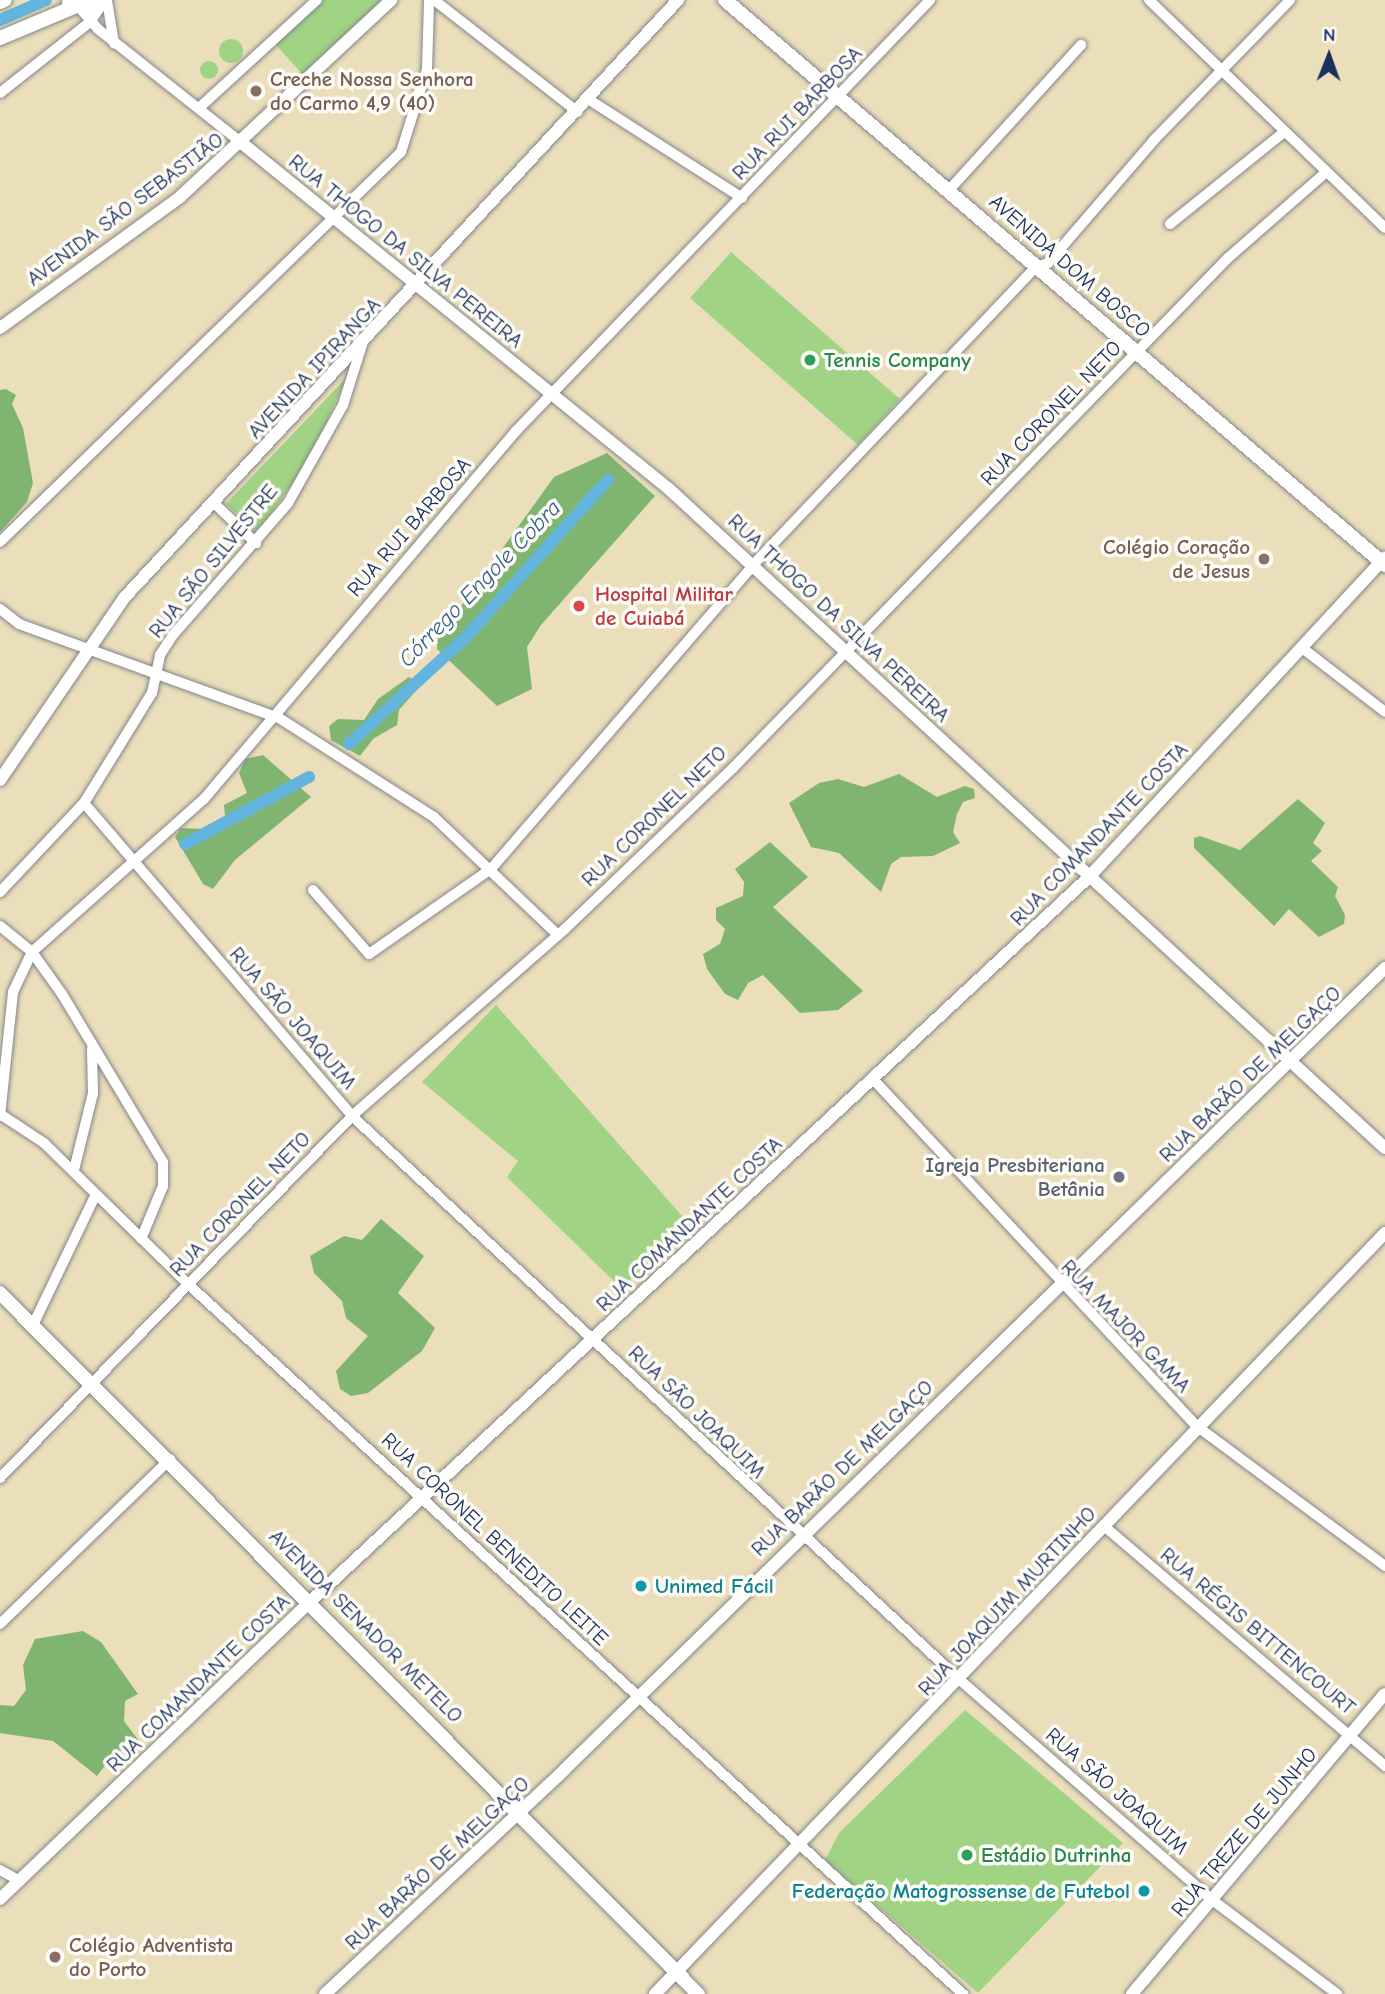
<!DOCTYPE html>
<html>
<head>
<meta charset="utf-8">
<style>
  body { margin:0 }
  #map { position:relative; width:1385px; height:1994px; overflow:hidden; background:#ebdeba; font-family:"Comic Neue",sans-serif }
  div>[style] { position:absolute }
  .green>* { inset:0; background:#a0d383 }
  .round { border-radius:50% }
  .forest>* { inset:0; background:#80b571 }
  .canal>* { height:12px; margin:-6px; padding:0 6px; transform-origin:6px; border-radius:6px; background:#63b5df }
  .roads { filter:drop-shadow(0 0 2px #83868c) drop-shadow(0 0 2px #83868c) }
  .minor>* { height:10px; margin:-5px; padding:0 5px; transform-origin:5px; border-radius:5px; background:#fff }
  .tertiary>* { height:12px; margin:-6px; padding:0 6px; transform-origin:6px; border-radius:6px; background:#fff }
  .secondary>* { height:14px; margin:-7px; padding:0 7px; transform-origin:7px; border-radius:7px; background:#fff }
  .dots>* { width:19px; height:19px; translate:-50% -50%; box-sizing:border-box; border:4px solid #fdfcf7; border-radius:50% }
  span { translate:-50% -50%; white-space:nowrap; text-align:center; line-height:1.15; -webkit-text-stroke:7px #fdfcf7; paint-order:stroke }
  .education-label { font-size:21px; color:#785e54; font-weight:700 }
  .left { translate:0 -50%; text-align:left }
  .right { translate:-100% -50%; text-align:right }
  .street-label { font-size:21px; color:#1b2f5e }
  .leisure-label { font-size:21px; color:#27864d; font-weight:700 }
  .health-label { font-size:21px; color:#be3a42; font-weight:700 }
  .worship-label { font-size:21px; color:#5b616d; font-weight:700 }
  .culture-label { font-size:21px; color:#0d838f; font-weight:700 }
  .water-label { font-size:23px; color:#345e8b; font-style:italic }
  .north { position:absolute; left:1294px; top:21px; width:70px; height:70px; -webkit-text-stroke:5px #fdfcf7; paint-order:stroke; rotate:1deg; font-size:19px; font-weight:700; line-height:28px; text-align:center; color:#1b2f5e }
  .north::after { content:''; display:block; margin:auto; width:24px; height:32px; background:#1b2f5e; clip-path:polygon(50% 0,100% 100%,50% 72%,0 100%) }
</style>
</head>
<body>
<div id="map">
  <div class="green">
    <i style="clip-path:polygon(321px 0,381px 0,304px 76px,275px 44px)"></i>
    <i class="round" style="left:219px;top:39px;width:24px;height:24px"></i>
    <i class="round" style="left:200px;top:61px;width:18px;height:18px"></i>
    <i style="clip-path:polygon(731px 252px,900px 399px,858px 445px,690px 298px)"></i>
    <i style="clip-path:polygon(347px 377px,309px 460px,257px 533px,226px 504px)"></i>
    <i style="clip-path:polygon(496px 1005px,690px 1225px,621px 1288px,507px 1177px,518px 1161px,422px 1082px)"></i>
    <i style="clip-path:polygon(965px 1710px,1123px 1843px,978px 1993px,825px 1860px,839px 1833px)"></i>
  </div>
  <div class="forest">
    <i style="clip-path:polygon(6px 389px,16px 395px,12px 404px,23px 428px,33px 483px,27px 502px,0 532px,0 390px)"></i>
    <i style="clip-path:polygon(607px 453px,655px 496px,541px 625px,527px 647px,532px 689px,497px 706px,437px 649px,438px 638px,554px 477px)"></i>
    <i style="clip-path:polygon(409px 677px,421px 685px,399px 710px,397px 725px,373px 739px,360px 756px,331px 740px,329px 726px,338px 719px,364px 720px,378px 699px)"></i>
    <i style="clip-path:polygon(263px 755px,311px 797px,235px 860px,213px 889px,203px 884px,175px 837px,181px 828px,203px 829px,225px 817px,224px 805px,247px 793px,239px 773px,245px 759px)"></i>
    <i style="clip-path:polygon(899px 774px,937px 797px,965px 786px,974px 789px,975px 798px,963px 802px,957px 814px,953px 832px,960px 843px,933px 856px,901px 857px,891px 864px,881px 892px,839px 853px,811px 847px,789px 803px,819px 783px,838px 779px,864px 787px)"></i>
    <i style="clip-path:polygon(1298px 799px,1325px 823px,1313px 843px,1322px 851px,1311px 861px,1338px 887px,1335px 896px,1345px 915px,1344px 924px,1319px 937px,1289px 909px,1274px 926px,1194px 848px,1194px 838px,1200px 836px,1240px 850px)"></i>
    <i style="clip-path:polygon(770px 842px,808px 877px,773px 907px,863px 991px,838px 1010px,800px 1013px,763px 975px,748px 983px,738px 1000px,725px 994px,707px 969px,703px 954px,720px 944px,725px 929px,716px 920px,716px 908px,743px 896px,744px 882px,735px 869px)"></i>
    <i style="clip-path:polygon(381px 1219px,424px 1256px,398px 1293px,435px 1328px,422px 1351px,368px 1393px,351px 1396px,340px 1389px,336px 1371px,368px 1336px,346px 1318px,342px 1301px,314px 1273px,310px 1256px,344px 1236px,362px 1240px)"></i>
    <i style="clip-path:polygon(83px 1631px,101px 1642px,138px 1694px,125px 1701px,124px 1721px,139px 1741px,113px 1755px,97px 1776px,53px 1741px,0 1733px,0 1705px,14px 1706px,26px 1690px,23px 1665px,35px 1639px)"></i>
  </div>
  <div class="canal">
    <i style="left:0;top:20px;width:50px;rotate:-23.5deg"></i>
    <i style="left:349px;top:744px;width:157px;rotate:-42.4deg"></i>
    <i style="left:465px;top:638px;width:213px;rotate:-47.9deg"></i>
    <i style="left:185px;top:844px;width:141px;rotate:-28.4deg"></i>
  </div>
  <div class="roads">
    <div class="minor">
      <i style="left:434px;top:0;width:182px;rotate:37.9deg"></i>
      <i style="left:1149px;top:0;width:328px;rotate:44deg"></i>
      <i style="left:107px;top:1px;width:43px;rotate:80.5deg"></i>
      <i style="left:78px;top:6px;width:30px;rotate:49deg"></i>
      <i style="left:98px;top:29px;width:185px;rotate:38.4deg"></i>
      <i style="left:0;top:93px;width:115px;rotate:-38.3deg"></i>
      <i style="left:90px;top:22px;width:27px;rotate:-56deg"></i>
      <i style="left:588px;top:99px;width:183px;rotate:32.7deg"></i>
      <i style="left:199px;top:108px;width:160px;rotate:-42.5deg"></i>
      <i style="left:950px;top:189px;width:195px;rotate:-47.7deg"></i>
      <i style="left:1170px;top:224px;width:146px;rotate:-38.9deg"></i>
      <i style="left:215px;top:504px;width:57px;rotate:43.6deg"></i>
      <i style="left:0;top:542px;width:559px;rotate:-44.2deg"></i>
      <i style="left:401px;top:152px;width:87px;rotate:-72.6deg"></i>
      <i style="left:427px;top:69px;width:69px;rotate:-88.3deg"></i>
      <i style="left:0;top:609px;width:24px;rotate:38deg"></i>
      <i style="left:19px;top:624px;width:276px;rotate:19.9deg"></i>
      <i style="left:279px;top:718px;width:184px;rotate:32.6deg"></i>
      <i style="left:434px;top:817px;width:170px;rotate:43.6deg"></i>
      <i style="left:1301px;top:647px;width:106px;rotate:37.7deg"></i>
      <i style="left:84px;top:803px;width:412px;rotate:49.4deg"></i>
      <i style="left:352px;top:1116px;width:829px;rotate:42.85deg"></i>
      <i style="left:960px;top:1680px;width:333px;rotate:41.1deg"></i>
      <i style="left:1211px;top:1899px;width:158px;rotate:37deg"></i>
      <i style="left:313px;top:890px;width:85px;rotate:48.8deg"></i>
      <i style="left:369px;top:954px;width:149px;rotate:-34.9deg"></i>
      <i style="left:491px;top:869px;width:401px;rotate:-49.2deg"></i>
      <i style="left:753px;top:565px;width:411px;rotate:-46.5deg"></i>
      <i style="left:1036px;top:267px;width:13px;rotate:-18deg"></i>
      <i style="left:1048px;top:263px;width:162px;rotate:-49.2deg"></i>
      <i style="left:1154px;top:140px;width:195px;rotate:-45.8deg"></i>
      <i style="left:0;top:892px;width:122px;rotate:-46.7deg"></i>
      <i style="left:84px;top:803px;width:129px;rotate:-58.3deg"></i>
      <i style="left:152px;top:693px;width:39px;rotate:-78deg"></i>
      <i style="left:160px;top:655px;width:24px;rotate:-57deg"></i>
      <i style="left:173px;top:635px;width:175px;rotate:-48.9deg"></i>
      <i style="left:288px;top:503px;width:112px;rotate:-60.7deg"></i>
      <i style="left:343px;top:405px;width:66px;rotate:-72.4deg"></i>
      <i style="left:0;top:926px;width:41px;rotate:39.1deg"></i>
      <i style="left:32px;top:952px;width:52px;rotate:54.5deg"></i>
      <i style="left:62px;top:994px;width:196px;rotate:59deg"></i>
      <i style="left:163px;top:1162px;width:24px;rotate:90deg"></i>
      <i style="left:163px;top:1186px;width:57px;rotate:112.5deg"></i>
      <i style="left:872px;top:1078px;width:478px;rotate:47deg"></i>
      <i style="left:1198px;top:1427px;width:233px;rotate:36.6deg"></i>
      <i style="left:0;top:1114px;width:53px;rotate:33.4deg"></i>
      <i style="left:44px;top:1143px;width:203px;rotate:44.4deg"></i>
      <i style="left:189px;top:1285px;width:1050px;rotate:42.49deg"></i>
      <i style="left:0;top:1116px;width:125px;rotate:-84deg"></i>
      <i style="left:13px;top:992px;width:44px;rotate:-64.6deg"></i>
      <i style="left:32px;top:952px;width:230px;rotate:-41.7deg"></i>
      <i style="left:204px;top:799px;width:482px;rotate:-49.7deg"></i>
      <i style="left:516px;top:431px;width:598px;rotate:-46.15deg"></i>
      <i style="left:74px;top:1170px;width:79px;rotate:-76.1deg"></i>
      <i style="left:93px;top:1093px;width:44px;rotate:-91.3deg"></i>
      <i style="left:33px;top:1325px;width:145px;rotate:-64.3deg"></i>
      <i style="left:0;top:1478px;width:505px;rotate:-45.8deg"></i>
      <i style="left:352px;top:1116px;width:283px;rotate:-41.3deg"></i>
      <i style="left:565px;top:929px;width:233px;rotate:-43.8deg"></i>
      <i style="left:733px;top:768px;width:711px;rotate:-45.86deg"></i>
      <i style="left:1228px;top:258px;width:129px;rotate:-41.2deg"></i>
      <i style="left:1104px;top:1526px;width:370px;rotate:40.5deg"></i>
      <i style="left:0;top:1624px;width:237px;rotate:-44.1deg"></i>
      <i style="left:0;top:1870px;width:23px;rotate:29deg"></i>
    </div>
    <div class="tertiary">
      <i style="left:243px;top:144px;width:548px;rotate:39deg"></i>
      <i style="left:669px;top:489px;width:973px;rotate:42.63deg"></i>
      <i style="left:0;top:328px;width:223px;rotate:-36deg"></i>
      <i style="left:180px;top:197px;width:289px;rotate:-43deg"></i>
      <i style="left:0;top:780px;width:222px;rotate:-55.7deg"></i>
      <i style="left:125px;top:597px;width:814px;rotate:-47.19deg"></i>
      <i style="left:0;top:1899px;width:431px;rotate:-43.8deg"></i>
      <i style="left:311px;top:1601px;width:1064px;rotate:-42.94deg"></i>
      <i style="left:1090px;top:876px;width:434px;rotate:-47.2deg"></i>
      <i style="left:325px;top:1994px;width:328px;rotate:-43.1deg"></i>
      <i style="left:564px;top:1770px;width:1148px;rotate:-44.33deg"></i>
      <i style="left:655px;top:1994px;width:1055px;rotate:-46.19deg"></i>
      <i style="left:1132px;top:1994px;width:392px;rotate:-49.9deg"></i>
    </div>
    <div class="secondary">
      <i style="left:725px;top:0;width:869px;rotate:40.57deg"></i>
      <i style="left:0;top:2px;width:5px;rotate:-22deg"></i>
      <i style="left:69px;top:3px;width:19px;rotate:12deg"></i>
      <i style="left:88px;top:7px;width:17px;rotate:-24deg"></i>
      <i style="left:0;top:38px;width:82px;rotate:-22.8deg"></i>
      <i style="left:0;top:1293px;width:989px;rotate:45.12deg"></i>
    </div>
  </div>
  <div class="dots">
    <i style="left:256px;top:91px;background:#8d6e63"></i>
    <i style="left:810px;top:360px;background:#2e9e5b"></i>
    <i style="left:1264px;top:559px;background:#8d6e63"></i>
    <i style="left:579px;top:606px;background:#e0444e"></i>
    <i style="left:1119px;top:1177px;background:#6b7280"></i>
    <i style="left:641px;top:1586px;background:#0f9aa8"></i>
    <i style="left:967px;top:1855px;background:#2e9e5b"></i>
    <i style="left:1144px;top:1891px;background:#0f9aa8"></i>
    <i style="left:55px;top:1957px;background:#8d6e63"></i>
  </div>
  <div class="education-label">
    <span class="left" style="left:270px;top:91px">Creche Nossa Senhora<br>do Carmo 4,9 (40)</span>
    <span class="right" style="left:1250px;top:559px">Colégio Coração<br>de Jesus</span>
    <span class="left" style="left:69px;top:1957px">Colégio Adventista<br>do Porto</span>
  </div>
  <div class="street-label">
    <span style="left:797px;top:113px;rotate:-46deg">RUA RUI BARBOSA</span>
    <span style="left:125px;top:209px;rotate:-37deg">AVENIDA SÃO SEBASTIÃO</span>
    <span style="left:406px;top:251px;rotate:39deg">RUA THOGO DA SILVA PEREIRA</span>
    <span style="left:1070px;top:266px;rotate:41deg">AVENIDA DOM BOSCO</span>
    <span style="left:314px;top:368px;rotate:-47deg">AVENIDA IPIRANGA</span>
    <span style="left:1051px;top:413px;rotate:-46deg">RUA CORONEL NETO</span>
    <span style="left:409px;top:527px;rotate:-49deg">RUA RUI BARBOSA</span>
    <span style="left:213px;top:561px;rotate:-51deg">RUA SÃO SILVESTRE</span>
    <span style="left:839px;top:618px;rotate:43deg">RUA THOGO DA SILVA PEREIRA</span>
    <span style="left:654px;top:816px;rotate:-44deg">RUA CORONEL NETO</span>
    <span style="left:1099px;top:834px;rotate:-46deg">RUA COMANDANTE COSTA</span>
    <span style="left:293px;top:1018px;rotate:49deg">RUA SÃO JOAQUIM</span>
    <span style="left:1250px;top:1074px;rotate:-44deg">RUA BARÃO DE MELGAÇO</span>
    <span style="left:240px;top:1204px;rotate:-46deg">RUA CORONEL NETO</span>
    <span style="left:689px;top:1224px;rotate:-43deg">RUA COMANDANTE COSTA</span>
    <span style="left:1126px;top:1326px;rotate:46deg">RUA MAJOR GAMA</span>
    <span style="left:697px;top:1412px;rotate:44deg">RUA SÃO JOAQUIM</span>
    <span style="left:842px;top:1468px;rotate:-44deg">RUA BARÃO DE MELGAÇO</span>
    <span style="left:495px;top:1539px;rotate:43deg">RUA CORONEL BENEDITO LEITE</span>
    <span style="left:1007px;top:1601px;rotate:-47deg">RUA JOAQUIM MURTINHO</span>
    <span style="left:366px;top:1626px;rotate:45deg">AVENIDA SENADOR METELO</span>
    <span style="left:1258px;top:1631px;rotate:40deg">RUA RÉGIS BITTENCOURT</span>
    <span style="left:198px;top:1683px;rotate:-44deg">RUA COMANDANTE COSTA</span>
    <span style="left:1117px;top:1791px;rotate:41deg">RUA SÃO JOAQUIM</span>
    <span style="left:1244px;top:1832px;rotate:-50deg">RUA TREZE DE JUNHO</span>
    <span style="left:437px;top:1863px;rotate:-43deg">RUA BARÃO DE MELGAÇO</span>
  </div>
  <div class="leisure-label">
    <span class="left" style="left:824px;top:360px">Tennis Company</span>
    <span class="left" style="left:981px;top:1855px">Estádio Dutrinha</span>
  </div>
  <div class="health-label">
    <span class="left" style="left:595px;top:606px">Hospital Militar<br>de Cuiabá</span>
  </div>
  <div class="worship-label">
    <span class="right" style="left:1105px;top:1177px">Igreja Presbiteriana<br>Betânia</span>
  </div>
  <div class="culture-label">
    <span class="left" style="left:655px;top:1586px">Unimed Fácil</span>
    <span class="right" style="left:1130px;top:1891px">Federação Matogrossense de Futebol</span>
  </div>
  <div class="water-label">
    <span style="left:480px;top:584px;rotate:-46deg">Córrego Engole Cobra</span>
  </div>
  <div class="north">N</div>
</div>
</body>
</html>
